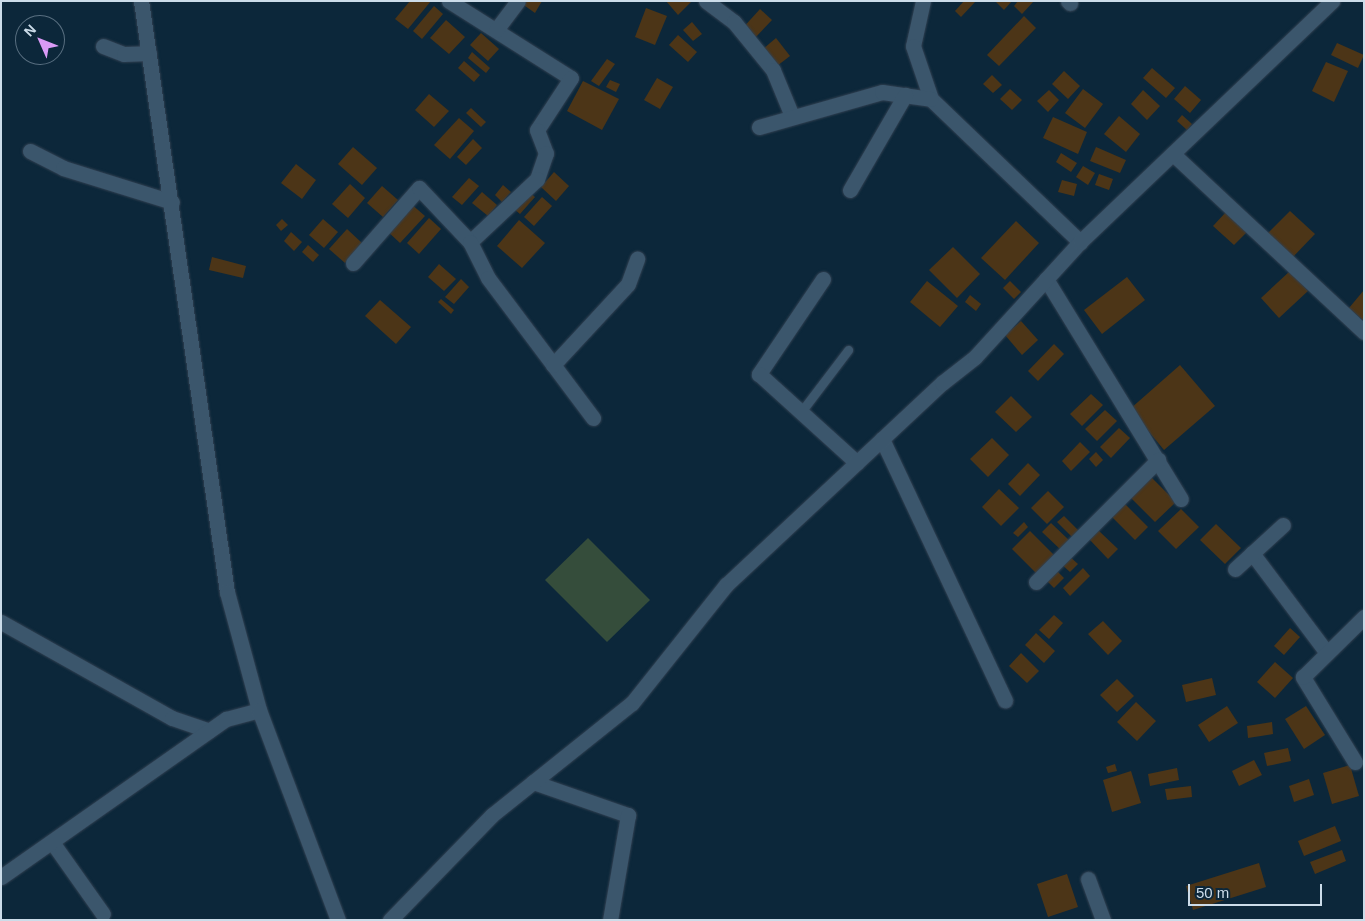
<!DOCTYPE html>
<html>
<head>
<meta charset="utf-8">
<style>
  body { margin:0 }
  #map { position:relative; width:1365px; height:921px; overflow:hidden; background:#0c273a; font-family:Arial,sans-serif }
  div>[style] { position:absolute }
  .green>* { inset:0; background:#354d3b }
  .building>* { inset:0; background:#4c3517 }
  .roads { filter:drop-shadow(0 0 1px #314051) drop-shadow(0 0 1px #314051) }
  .lane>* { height:9px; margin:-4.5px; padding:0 4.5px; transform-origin:4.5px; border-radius:4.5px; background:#3b566c }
  .street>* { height:15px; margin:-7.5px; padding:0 7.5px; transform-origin:7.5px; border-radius:7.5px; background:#3b566c }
  .secondary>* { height:15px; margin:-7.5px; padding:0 7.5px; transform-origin:7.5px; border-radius:7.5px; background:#3b566c }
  span { translate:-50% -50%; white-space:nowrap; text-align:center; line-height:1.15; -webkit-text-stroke:4.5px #0c273a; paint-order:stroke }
  .frame { position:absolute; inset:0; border:2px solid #ccdce9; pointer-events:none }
  .north { position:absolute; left:15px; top:15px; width:50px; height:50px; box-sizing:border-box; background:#0c273a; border:1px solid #596f80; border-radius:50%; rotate:314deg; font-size:14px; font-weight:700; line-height:20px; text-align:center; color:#ccdce9 }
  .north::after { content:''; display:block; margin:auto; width:18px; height:22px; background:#da9af6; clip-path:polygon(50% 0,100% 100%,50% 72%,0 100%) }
  .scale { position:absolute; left:1188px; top:884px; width:134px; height:22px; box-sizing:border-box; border:2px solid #ccdce9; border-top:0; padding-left:6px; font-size:15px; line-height:18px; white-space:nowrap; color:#ccdce9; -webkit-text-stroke:4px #0c273a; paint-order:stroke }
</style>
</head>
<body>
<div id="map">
  <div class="green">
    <i style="clip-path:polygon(588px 538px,650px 600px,607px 642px,545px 580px)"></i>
  </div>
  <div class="building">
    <i style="clip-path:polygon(410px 1px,431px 1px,408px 29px,395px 19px)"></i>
    <i style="clip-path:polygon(518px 1px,542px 1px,535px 13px)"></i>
    <i style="clip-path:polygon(666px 1px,692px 1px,678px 15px)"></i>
    <i style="clip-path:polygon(964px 1px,976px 1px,961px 17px,955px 11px)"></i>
    <i style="clip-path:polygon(995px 1px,1012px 1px,1004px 10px)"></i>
    <i style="clip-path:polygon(1018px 1px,1034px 1px,1022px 14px,1014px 6px)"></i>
    <i style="clip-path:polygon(434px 6px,443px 14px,422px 39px,413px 31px)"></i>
    <i style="clip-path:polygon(646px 8px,667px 16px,655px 45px,635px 37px)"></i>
    <i style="clip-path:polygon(760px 9px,772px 20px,753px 40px,741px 30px)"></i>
    <i style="clip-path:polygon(1024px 16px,1036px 28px,999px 66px,987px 55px)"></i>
    <i style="clip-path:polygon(446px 20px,465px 37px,449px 54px,430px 38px)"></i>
    <i style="clip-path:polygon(692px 22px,702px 34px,693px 41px,683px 30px)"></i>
    <i style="clip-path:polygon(481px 33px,499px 49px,488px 61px,470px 45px)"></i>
    <i style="clip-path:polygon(678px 35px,697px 52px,688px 62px,669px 45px)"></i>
    <i style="clip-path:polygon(776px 38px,790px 56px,777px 66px,763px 49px)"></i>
    <i style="clip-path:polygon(1337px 43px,1364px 55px,1358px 68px,1331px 55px)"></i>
    <i style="clip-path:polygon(472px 52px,490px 68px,486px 73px,468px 58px)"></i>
    <i style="clip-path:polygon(607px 59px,615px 64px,599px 86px,591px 81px)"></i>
    <i style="clip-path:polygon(464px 61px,480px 75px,474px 82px,458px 68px)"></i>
    <i style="clip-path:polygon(1326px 62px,1348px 71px,1334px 102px,1312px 91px)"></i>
    <i style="clip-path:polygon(1152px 68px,1175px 88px,1166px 98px,1143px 78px)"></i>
    <i style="clip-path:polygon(1064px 71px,1080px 86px,1068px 99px,1052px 84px)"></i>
    <i style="clip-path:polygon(992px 75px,1002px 85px,993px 93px,983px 84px)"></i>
    <i style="clip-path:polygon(657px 78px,673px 87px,660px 109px,644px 100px)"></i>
    <i style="clip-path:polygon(610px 80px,620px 84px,616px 92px,606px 87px)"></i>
    <i style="clip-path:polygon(583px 81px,619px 99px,602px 130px,567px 111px)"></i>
    <i style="clip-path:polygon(1185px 86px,1201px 100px,1190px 113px,1174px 99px)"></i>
    <i style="clip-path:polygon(1010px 89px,1022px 100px,1012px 110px,1000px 99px)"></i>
    <i style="clip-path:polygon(1083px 89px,1103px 104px,1085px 128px,1065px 113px)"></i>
    <i style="clip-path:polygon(1049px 90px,1059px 100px,1048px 112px,1037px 101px)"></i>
    <i style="clip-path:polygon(1143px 90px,1160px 106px,1147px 120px,1131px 104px)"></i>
    <i style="clip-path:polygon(429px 94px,449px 111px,434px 127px,415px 110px)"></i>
    <i style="clip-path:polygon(471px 108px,486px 122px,481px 127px,466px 113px)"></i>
    <i style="clip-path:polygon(1182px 115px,1192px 124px,1187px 130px,1177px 121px)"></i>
    <i style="clip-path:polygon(1119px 116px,1140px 134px,1126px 152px,1104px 134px)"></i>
    <i style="clip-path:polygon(1053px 117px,1087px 132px,1078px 154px,1043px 138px)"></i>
    <i style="clip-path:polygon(459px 118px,474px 131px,450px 159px,434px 145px)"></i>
    <i style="clip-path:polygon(473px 139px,482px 148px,466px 165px,457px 157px)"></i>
    <i style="clip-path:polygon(353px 147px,377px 168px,362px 185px,338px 164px)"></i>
    <i style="clip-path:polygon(1096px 147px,1126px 160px,1120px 173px,1090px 161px)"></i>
    <i style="clip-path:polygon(1061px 153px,1077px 163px,1071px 172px,1056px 162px)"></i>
    <i style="clip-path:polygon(296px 164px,316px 180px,302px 199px,281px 183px)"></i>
    <i style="clip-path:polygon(1083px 166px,1095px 173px,1088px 185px,1076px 177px)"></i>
    <i style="clip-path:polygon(554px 172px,569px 186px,556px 201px,541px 187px)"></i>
    <i style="clip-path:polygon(1099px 174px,1113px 179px,1109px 190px,1095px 185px)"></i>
    <i style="clip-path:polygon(469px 178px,479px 186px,462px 205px,452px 197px)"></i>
    <i style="clip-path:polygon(1062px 180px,1077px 184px,1074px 196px,1058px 192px)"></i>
    <i style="clip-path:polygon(350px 184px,365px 198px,348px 218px,332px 204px)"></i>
    <i style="clip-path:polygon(503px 185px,511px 192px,502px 202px,495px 195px)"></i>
    <i style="clip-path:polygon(382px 186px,398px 200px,383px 217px,367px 203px)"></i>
    <i style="clip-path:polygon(482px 192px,497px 205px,488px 216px,472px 203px)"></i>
    <i style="clip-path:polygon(529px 192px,535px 197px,520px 214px,514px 209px)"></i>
    <i style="clip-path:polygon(542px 197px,552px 206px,534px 226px,524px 217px)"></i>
    <i style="clip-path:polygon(410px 203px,425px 216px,400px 243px,386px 230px)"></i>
    <i style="clip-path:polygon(1290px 211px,1315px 234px,1292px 258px,1267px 234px)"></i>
    <i style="clip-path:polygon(1226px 212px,1247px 232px,1234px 245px,1213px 226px)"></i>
    <i style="clip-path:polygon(429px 218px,441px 229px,419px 254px,407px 243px)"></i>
    <i style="clip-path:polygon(282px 219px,288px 225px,281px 231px,276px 225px)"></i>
    <i style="clip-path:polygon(323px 219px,338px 232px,324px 248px,309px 235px)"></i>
    <i style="clip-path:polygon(519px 220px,545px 243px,522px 268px,497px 246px)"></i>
    <i style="clip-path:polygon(1016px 221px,1039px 243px,1005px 280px,981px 258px)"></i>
    <i style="clip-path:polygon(347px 229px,362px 243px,345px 263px,329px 249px)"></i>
    <i style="clip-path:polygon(291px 232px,302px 242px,294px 251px,284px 241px)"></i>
    <i style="clip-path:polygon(308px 245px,319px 255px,313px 262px,302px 252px)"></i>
    <i style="clip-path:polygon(953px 247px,980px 274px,957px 298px,929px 270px)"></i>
    <i style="clip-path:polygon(212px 257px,246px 266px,243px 278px,209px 270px)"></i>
    <i style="clip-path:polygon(439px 264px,456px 279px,444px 291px,428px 277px)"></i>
    <i style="clip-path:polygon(1290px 271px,1308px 291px,1279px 318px,1261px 298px)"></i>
    <i style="clip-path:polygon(1127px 277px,1145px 300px,1102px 334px,1084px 310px)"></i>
    <i style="clip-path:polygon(461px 279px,469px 287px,454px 304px,445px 297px)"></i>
    <i style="clip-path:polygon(927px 281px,958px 306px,940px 327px,910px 302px)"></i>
    <i style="clip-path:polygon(1010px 281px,1021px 292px,1014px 299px,1003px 288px)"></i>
    <i style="clip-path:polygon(1364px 290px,1364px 321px,1349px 308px)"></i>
    <i style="clip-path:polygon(970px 295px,981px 304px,976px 311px,965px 302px)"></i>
    <i style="clip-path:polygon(441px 299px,454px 310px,451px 314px,438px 302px)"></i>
    <i style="clip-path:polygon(380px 300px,411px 327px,396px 344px,365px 316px)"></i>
    <i style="clip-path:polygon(1021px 321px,1038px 340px,1022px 355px,1005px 335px)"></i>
    <i style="clip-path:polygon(1054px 344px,1064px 354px,1038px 381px,1028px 371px)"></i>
    <i style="clip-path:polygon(1180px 365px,1215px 406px,1164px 450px,1130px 409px)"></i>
    <i style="clip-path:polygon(1091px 394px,1103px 405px,1082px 426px,1070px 414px)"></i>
    <i style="clip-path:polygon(1011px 396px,1032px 417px,1016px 432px,995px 412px)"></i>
    <i style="clip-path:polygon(1105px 410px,1117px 421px,1097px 441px,1085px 429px)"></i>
    <i style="clip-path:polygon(1119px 428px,1130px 438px,1111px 458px,1100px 447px)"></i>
    <i style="clip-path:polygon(992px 438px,1009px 455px,988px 477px,970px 459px)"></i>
    <i style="clip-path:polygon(1080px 442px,1090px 452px,1071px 471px,1062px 461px)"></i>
    <i style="clip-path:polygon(1096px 452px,1103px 460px,1096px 467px,1089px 459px)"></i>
    <i style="clip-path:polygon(1028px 463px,1040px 475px,1020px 496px,1008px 484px)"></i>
    <i style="clip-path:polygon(1150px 476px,1176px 502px,1155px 522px,1130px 497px)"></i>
    <i style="clip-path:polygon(999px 489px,1019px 508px,1001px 526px,982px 507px)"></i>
    <i style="clip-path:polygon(1048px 491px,1064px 507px,1047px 524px,1031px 508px)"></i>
    <i style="clip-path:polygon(1124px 503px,1148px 527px,1135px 540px,1111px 516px)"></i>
    <i style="clip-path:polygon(1181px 509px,1199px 527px,1176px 549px,1158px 531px)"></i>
    <i style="clip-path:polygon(1064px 516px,1080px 532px,1073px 538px,1057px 522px)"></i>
    <i style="clip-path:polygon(1024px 522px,1028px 527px,1018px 537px,1013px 533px)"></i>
    <i style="clip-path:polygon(1051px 523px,1071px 542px,1062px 551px,1042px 532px)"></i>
    <i style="clip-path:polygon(1216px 524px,1241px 548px,1225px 564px,1200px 540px)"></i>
    <i style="clip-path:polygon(1098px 530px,1118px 549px,1108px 559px,1089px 539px)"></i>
    <i style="clip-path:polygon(1030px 531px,1054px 555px,1036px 573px,1012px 549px)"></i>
    <i style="clip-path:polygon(1068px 555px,1078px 564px,1070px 572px,1060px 563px)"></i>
    <i style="clip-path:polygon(1083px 568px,1090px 576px,1070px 596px,1063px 588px)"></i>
    <i style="clip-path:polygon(1056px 570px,1064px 578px,1054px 588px,1046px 580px)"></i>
    <i style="clip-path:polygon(1054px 615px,1063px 623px,1049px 639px,1039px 630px)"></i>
    <i style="clip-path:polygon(1103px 621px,1122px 641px,1108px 655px,1088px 634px)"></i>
    <i style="clip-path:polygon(1290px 628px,1300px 637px,1284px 655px,1274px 646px)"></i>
    <i style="clip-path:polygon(1036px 633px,1055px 651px,1044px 663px,1025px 645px)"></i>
    <i style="clip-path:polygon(1021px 653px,1039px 671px,1027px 683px,1009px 666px)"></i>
    <i style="clip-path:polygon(1275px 662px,1293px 678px,1275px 698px,1257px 682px)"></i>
    <i style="clip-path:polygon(1212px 678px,1216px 695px,1186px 702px,1182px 685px)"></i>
    <i style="clip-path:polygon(1117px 679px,1134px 696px,1117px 712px,1100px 695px)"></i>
    <i style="clip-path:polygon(1136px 702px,1156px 721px,1137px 741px,1117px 722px)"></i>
    <i style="clip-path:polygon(1227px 706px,1238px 723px,1209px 742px,1198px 725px)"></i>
    <i style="clip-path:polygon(1306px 706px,1325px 735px,1304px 749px,1285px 719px)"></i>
    <i style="clip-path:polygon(1272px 722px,1273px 734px,1248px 738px,1247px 726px)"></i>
    <i style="clip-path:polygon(1288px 748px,1291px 761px,1267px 766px,1264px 753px)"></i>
    <i style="clip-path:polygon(1254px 760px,1262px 775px,1239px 786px,1232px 771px)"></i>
    <i style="clip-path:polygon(1115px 764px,1117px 771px,1108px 773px,1106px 767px)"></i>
    <i style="clip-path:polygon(1350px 765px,1359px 796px,1332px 804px,1323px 773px)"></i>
    <i style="clip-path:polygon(1177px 768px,1179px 780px,1150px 786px,1148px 774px)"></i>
    <i style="clip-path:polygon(1131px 771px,1141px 803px,1112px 812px,1103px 780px)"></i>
    <i style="clip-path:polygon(1309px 779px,1314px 795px,1294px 802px,1289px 786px)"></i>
    <i style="clip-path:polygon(1191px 786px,1192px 797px,1167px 800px,1165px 789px)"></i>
    <i style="clip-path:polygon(1335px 826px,1341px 841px,1304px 856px,1298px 841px)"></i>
    <i style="clip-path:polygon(1342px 850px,1346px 861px,1315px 874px,1310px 862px)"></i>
    <i style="clip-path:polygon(1259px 863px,1266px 887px,1193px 910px,1186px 886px)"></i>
    <i style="clip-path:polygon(1067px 874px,1078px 907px,1048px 917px,1037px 884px)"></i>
  </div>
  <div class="roads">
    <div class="lane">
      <i style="left:801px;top:412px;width:78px;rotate:-52.8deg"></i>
    </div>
    <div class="street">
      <i style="left:449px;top:1px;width:144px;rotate:32.3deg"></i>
      <i style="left:571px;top:78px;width:62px;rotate:123.2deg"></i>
      <i style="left:537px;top:130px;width:25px;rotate:69deg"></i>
      <i style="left:546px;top:153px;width:28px;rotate:109deg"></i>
      <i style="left:537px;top:179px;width:92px;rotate:136.8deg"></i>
      <i style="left:706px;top:1px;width:35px;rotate:37deg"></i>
      <i style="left:734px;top:22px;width:62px;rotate:50.9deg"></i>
      <i style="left:773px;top:70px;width:50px;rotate:67.6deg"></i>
      <i style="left:923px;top:1px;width:46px;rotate:102.5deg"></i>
      <i style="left:913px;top:46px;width:56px;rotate:71.2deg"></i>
      <i style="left:931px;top:99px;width:207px;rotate:43.8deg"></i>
      <i style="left:1068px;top:1px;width:3px;rotate:45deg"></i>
      <i style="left:496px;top:30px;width:36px;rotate:-53deg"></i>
      <i style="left:103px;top:46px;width:22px;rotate:21deg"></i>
      <i style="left:124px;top:54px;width:25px;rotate:-2deg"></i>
      <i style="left:759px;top:127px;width:128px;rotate:-15.9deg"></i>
      <i style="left:882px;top:92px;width:49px;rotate:8.1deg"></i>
      <i style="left:30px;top:151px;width:37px;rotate:27deg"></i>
      <i style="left:63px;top:168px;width:114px;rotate:17.3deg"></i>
      <i style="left:1173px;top:154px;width:261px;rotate:43deg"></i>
      <i style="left:850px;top:190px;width:110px;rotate:-59.9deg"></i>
      <i style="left:353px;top:263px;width:100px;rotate:-48.7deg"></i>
      <i style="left:419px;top:188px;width:74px;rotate:46.6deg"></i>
      <i style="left:470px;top:242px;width:40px;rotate:63.4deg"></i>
      <i style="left:488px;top:278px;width:175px;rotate:53.1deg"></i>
      <i style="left:823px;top:279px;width:115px;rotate:124deg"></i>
      <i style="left:759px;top:374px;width:132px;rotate:42.2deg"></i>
      <i style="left:1046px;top:279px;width:258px;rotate:58.5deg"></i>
      <i style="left:553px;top:365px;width:110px;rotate:-47.2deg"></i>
      <i style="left:628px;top:284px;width:27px;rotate:-70deg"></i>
      <i style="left:882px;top:439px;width:289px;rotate:64.8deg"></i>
      <i style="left:1252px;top:553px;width:125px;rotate:53.1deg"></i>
      <i style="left:1235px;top:569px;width:65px;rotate:-42.5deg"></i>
      <i style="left:1036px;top:582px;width:173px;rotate:-45deg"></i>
      <i style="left:1px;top:622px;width:196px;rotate:29.3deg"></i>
      <i style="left:172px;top:718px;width:39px;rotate:19deg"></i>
      <i style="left:1355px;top:762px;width:100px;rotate:-121.5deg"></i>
      <i style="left:1303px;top:677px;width:86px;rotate:-44.5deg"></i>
      <i style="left:533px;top:782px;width:101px;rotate:19.2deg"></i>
      <i style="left:628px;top:815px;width:107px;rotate:99.7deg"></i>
      <i style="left:52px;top:842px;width:88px;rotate:54.7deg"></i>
      <i style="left:1px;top:877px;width:275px;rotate:-35.1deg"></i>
      <i style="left:226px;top:719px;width:34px;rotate:-15deg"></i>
      <i style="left:1088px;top:879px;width:44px;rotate:69.9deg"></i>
      <i style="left:390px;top:920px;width:146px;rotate:-45.8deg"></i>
      <i style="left:492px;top:815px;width:179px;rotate:-38.7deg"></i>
      <i style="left:632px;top:703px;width:151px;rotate:-51.5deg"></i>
      <i style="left:726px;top:585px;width:296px;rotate:-43.1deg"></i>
      <i style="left:942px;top:383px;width:42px;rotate:-38.2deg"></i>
      <i style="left:975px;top:357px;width:156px;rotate:-47.6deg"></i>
      <i style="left:1080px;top:242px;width:349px;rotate:-43.7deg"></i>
    </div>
    <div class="secondary">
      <i style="left:141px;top:1px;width:597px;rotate:81.72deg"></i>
      <i style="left:227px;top:592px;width:122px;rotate:74.8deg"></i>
      <i style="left:259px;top:710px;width:224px;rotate:69.4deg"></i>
    </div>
  </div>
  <div class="frame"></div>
  <div class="north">N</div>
  <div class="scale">50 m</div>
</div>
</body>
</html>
